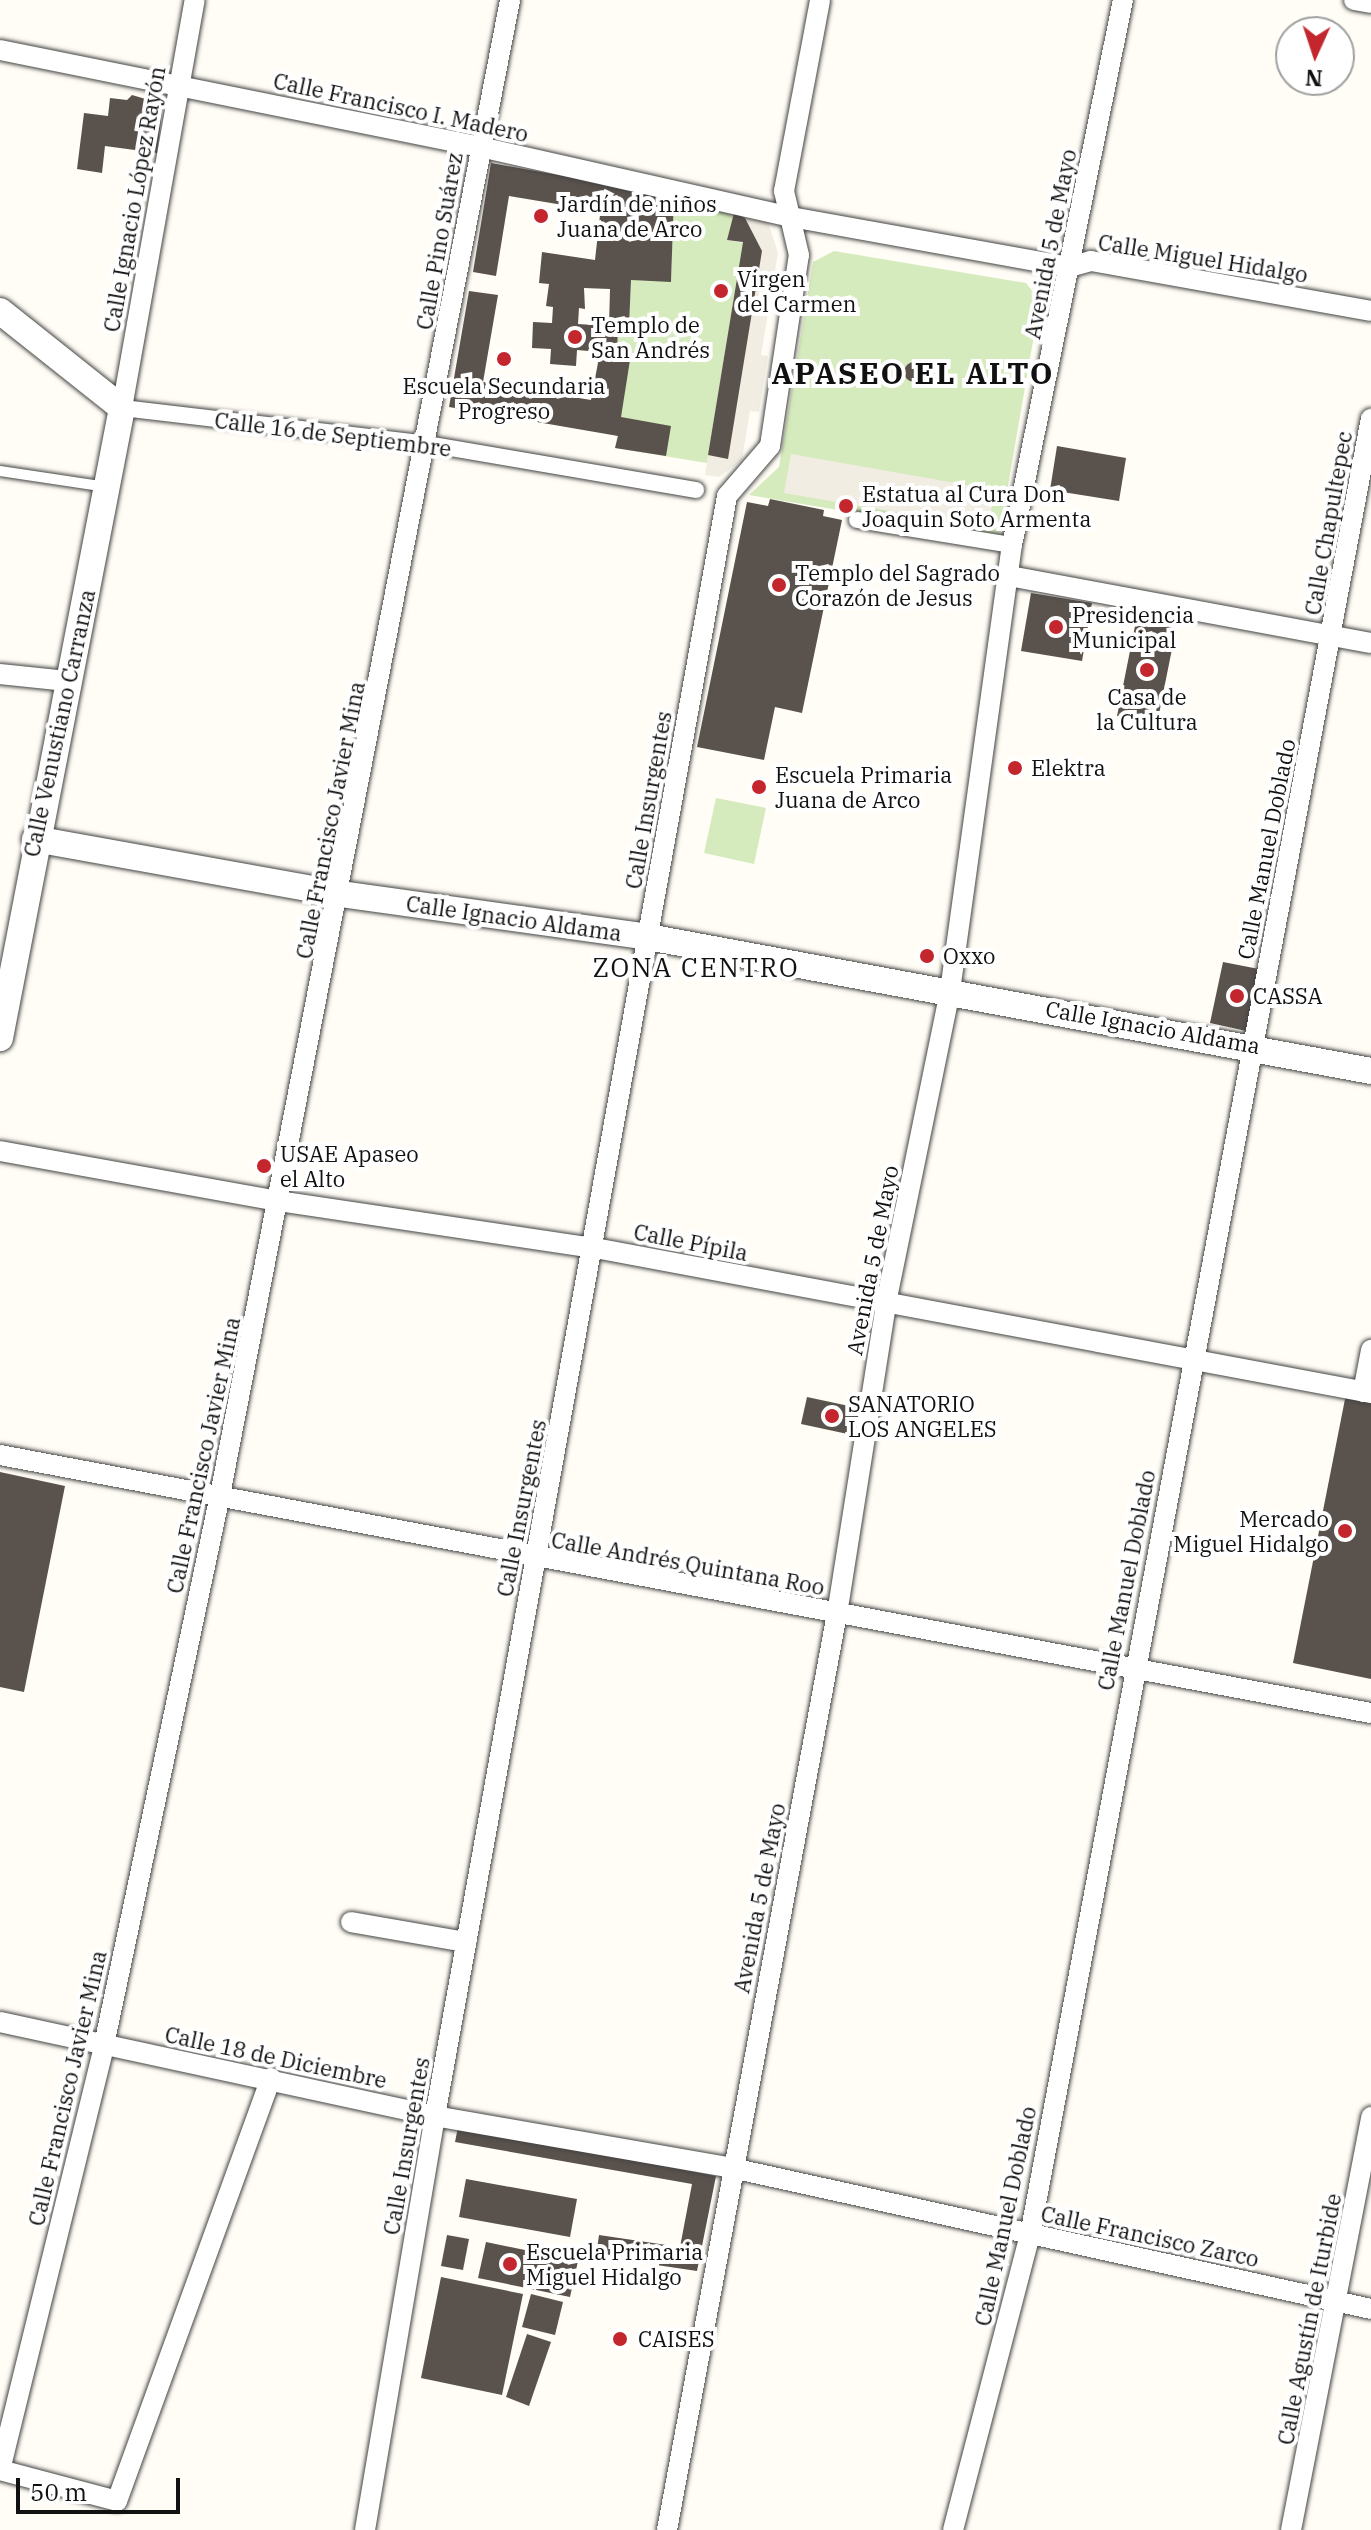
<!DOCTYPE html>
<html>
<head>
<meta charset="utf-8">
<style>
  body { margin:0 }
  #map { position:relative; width:1371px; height:2530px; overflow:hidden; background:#fffdf5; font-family:"IBM Plex Serif",serif }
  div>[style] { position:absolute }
  .green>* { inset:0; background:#d5ebbd }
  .plaza>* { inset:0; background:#f1ede2 }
  .building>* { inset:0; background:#5a524d }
  .round { border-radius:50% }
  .roads { filter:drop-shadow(0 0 2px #444) drop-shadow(0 0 2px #444) }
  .service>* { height:10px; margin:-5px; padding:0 5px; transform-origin:5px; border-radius:5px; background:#fff }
  .pedestrian>* { height:16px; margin:-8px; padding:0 8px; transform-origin:8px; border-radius:8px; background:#fff }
  .minor>* { height:20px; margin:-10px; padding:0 10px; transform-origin:10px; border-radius:10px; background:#fff }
  .tertiary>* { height:26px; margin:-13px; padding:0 13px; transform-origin:13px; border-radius:13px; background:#fff }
  .dots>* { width:22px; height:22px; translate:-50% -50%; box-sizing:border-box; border:4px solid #fff; border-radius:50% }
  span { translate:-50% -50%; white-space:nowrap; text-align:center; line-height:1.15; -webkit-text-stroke:8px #fff; paint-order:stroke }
  .street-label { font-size:22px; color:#111 }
  .poi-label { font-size:22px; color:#111 }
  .left { translate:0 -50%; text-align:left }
  .right { translate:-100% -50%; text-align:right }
  .quarter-label { font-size:26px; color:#111; letter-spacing:2px }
  .district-label { font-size:30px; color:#111; font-weight:700; letter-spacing:2px }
  .north { position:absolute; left:1275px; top:16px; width:80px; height:80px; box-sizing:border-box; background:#fff; border:2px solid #a0a0a0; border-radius:50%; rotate:183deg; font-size:22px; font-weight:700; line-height:32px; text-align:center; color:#111 }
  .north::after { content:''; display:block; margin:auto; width:28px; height:36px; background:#c4262e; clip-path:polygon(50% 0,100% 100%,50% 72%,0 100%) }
  .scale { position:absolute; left:16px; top:2478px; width:164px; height:36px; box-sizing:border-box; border:4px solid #111; border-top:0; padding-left:10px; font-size:24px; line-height:28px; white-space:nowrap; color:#111; -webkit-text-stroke:6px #fff; paint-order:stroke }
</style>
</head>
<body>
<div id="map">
  <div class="green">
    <i style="clip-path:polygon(674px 196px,736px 206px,728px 240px,743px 242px,707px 463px,615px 448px,631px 355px,600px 352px,601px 326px,629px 326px,631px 280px,671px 281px)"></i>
    <i style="clip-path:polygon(834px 251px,1026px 283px,1040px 301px,999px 537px,749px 495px,779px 467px,813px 262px)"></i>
    <i style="clip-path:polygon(716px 798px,766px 808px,754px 864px,704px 853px)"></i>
  </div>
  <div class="plaza">
    <i style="clip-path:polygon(736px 206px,767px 219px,778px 253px,761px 355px,768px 356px,759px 412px,750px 411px,742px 460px,719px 477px,705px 475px,743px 243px,727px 240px)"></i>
    <i style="clip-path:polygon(791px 454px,995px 490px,988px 528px,784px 493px)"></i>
  </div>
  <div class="building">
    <i style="clip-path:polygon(132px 95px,163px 104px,157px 153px,105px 146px,102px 173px,77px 169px,84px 113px,108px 116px,110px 98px,127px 100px)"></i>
    <i style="clip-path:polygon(evenodd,491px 163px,674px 196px,671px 282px,631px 280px,629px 327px,618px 326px,617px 353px,631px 354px,621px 417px,671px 426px,666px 456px,615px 448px,618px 436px,449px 407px,469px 291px,498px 295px,483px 382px,591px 400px,600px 352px,577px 350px,576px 366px,550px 364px,551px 349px,532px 348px,533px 322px,552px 323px,553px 307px,546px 306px,549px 284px,539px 283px,542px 252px,595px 260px,602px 197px,599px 211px,509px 196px,496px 276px,473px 272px,491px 163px,584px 288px,610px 289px,609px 326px,578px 324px,579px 308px,585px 309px,584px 288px)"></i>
    <i style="clip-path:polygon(734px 213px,745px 218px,762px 251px,728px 459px,708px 455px,743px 242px,727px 240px)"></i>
    <i class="round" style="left:904px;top:362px;width:20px;height:20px"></i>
    <i style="clip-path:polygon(1057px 446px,1126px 458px,1119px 501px,1050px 490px)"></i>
    <i style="clip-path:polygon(770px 499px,824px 510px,823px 516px,842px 520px,802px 713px,775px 707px,764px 760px,697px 747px,747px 502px,768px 506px)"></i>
    <i style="clip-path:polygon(1031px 593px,1092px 603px,1082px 661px,1021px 651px)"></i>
    <i style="clip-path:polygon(1137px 616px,1177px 624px,1157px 724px,1117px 716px)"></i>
    <i style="clip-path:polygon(1223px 962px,1264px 970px,1251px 1032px,1210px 1023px)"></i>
    <i style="clip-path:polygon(1346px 1394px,1371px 1399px,1371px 1679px,1293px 1663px)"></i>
    <i style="clip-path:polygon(807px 1397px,863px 1409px,857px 1436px,801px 1424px)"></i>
    <i style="clip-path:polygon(0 1472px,65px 1486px,24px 1692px,0 1687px)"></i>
    <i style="clip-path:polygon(458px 2127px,716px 2176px,697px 2271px,596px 2256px,599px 2235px,680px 2247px,692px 2184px,455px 2142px)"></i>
    <i style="clip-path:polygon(466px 2179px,577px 2199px,570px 2237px,459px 2217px)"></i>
    <i style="clip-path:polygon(447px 2235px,469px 2239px,463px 2270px,441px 2266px)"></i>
    <i style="clip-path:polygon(486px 2242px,578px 2261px,570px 2297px,478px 2278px)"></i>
    <i style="clip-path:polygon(441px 2277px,523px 2294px,502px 2395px,421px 2378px)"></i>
    <i style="clip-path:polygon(531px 2294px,563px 2302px,555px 2335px,522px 2327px)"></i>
    <i style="clip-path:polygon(527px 2334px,551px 2342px,529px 2406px,506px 2397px)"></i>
  </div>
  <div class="roads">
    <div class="service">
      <i style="left:0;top:471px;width:108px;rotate:8.5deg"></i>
    </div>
    <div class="pedestrian">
      <i style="left:122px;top:408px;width:307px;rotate:6.7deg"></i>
      <i style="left:427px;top:444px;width:273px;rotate:9.7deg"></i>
      <i style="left:857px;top:520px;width:157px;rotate:9.2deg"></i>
    </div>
    <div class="minor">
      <i style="left:1354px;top:0;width:17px;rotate:10deg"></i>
      <i style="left:0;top:50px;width:490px;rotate:11.4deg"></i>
      <i style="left:480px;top:147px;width:319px;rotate:12.7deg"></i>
      <i style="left:791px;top:217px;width:283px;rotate:10.2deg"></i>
      <i style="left:1070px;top:267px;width:22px;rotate:-16deg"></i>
      <i style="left:1091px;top:261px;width:284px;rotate:10.1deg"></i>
      <i style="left:122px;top:408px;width:414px;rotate:-79.9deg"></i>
      <i style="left:1009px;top:576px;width:368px;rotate:10.5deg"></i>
      <i style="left:0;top:674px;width:67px;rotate:6deg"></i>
      <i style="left:0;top:1151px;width:283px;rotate:10.2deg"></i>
      <i style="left:279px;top:1201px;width:319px;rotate:8.5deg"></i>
      <i style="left:595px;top:1248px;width:789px;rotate:10.58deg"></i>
      <i style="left:1363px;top:1392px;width:43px;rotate:-79.2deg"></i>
      <i style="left:0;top:1455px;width:1395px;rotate:10.66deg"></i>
      <i style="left:351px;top:1922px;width:117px;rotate:9.9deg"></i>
      <i style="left:0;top:2022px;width:445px;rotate:12.2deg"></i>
      <i style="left:435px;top:2116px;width:302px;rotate:9.9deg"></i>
      <i style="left:732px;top:2168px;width:654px;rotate:12.44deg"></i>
      <i style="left:0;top:2470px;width:438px;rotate:-76.2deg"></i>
      <i style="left:104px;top:2045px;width:562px;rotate:-78.09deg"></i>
      <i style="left:220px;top:1495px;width:1523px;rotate:-79.02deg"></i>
      <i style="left:0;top:2470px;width:121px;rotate:14.8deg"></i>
      <i style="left:117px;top:2501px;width:450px;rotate:-70deg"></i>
      <i style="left:365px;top:2530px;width:420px;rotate:-80.4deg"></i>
      <i style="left:435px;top:2116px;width:1646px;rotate:-79.78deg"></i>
      <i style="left:727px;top:496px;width:66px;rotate:-49.3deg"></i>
      <i style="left:770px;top:446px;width:193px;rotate:-81.4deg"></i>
      <i style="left:799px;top:255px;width:66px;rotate:-103.2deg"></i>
      <i style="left:784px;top:191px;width:194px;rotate:-79.3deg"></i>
      <i style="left:667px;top:2530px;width:932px;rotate:-79.49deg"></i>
      <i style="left:837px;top:1614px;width:315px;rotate:-81deg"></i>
      <i style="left:886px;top:1303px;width:318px;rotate:-78.4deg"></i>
      <i style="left:950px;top:991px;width:450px;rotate:-82.1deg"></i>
      <i style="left:1012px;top:545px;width:556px;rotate:-78.49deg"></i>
      <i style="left:953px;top:2530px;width:305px;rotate:-75.4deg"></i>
      <i style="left:1030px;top:2235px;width:1848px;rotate:-79.37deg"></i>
      <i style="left:1291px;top:2530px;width:421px;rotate:-79deg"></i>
    </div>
    <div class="tertiary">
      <i style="left:0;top:311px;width:156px;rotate:38.5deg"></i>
      <i style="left:122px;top:408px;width:642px;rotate:100.96deg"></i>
      <i style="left:35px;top:839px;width:310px;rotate:10.2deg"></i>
      <i style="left:340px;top:894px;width:311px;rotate:7.9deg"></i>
      <i style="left:648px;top:937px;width:735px;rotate:10.5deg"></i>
    </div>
  </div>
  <div class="dots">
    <i style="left:541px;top:216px;background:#c4262e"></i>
    <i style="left:721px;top:291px;background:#c4262e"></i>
    <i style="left:575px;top:337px;background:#c4262e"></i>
    <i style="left:504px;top:359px;background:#c4262e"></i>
    <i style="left:846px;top:506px;background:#c4262e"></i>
    <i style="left:779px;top:585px;background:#c4262e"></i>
    <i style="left:1056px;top:627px;background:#c4262e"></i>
    <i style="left:1147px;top:670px;background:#c4262e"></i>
    <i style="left:1015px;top:768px;background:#c4262e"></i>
    <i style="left:759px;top:787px;background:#c4262e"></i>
    <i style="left:927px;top:956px;background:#c4262e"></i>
    <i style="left:1237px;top:996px;background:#c4262e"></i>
    <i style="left:264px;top:1166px;background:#c4262e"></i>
    <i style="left:832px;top:1416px;background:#c4262e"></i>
    <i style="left:1345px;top:1531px;background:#c4262e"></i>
    <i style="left:510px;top:2264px;background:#c4262e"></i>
    <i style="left:620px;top:2339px;background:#c4262e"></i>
  </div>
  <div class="street-label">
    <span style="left:401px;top:107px;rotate:12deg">Calle Francisco I. Madero</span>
    <span style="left:134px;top:199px;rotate:-80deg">Calle Ignacio López Rayón</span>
    <span style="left:439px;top:241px;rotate:-80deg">Calle Pino Suárez</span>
    <span style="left:1050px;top:244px;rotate:-79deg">Avenida 5 de Mayo</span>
    <span style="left:1203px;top:258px;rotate:9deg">Calle Miguel Hidalgo</span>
    <span style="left:333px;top:434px;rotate:7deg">Calle 16 de Septiembre</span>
    <span style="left:1328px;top:523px;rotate:-80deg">Calle Chapultepec</span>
    <span style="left:59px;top:723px;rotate:-78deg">Calle Venustiano Carranza</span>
    <span style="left:648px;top:800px;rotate:-80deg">Calle Insurgentes</span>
    <span style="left:330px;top:820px;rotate:-79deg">Calle Francisco Javier Mina</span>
    <span style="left:1266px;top:849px;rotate:-79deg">Calle Manuel Doblado</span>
    <span style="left:514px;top:918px;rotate:8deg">Calle Ignacio Aldama</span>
    <span style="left:1153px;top:1027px;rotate:10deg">Calle Ignacio Aldama</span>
    <span style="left:691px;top:1242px;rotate:11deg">Calle Pípila</span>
    <span style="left:872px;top:1260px;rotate:-79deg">Avenida 5 de Mayo</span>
    <span style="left:203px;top:1455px;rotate:-78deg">Calle Francisco Javier Mina</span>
    <span style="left:521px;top:1508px;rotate:-79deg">Calle Insurgentes</span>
    <span style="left:688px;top:1563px;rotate:10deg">Calle Andrés Quintana Roo</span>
    <span style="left:1126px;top:1580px;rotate:-79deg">Calle Manuel Doblado</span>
    <span style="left:759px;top:1898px;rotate:-79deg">Avenida 5 de Mayo</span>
    <span style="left:276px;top:2057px;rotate:12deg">Calle 18 de Diciembre</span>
    <span style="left:67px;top:2088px;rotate:-77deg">Calle Francisco Javier Mina</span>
    <span style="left:406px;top:2146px;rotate:-80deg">Calle Insurgentes</span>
    <span style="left:1005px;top:2216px;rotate:-78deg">Calle Manuel Doblado</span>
    <span style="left:1150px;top:2236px;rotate:12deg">Calle Francisco Zarco</span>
    <span style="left:1309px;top:2319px;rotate:-79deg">Calle Agustín de Iturbide</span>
  </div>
  <div class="poi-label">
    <span class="left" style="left:557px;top:216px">Jardín de niños<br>Juana de Arco</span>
    <span class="left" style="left:737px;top:291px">Virgen<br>del Carmen</span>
    <span class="left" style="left:591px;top:337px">Templo de<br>San Andrés</span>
    <span style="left:504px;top:398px">Escuela Secundaria<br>Progreso</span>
    <span class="left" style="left:862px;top:506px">Estatua al Cura Don<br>Joaquin Soto Armenta</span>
    <span class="left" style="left:795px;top:585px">Templo del Sagrado<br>Corazón de Jesus</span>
    <span class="left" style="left:1072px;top:627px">Presidencia<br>Municipal</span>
    <span style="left:1147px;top:709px">Casa de<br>la Cultura</span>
    <span class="left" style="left:1031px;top:768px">Elektra</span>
    <span class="left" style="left:775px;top:787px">Escuela Primaria<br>Juana de Arco</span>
    <span class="left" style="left:943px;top:956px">Oxxo</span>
    <span class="left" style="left:1253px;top:996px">CASSA</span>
    <span class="left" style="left:280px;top:1166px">USAE Apaseo<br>el Alto</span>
    <span class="left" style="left:848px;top:1416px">SANATORIO<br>LOS ANGELES</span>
    <span class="right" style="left:1329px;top:1531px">Mercado<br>Miguel Hidalgo</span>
    <span class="left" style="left:526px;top:2264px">Escuela Primaria<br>Miguel Hidalgo</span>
    <span class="left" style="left:638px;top:2339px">CAISES</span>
  </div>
  <div class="quarter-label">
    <span style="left:696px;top:968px">ZONA CENTRO</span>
  </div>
  <div class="district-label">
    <span style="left:913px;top:373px">APASEO EL ALTO</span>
  </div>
  <div class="north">N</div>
  <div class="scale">50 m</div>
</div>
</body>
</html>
